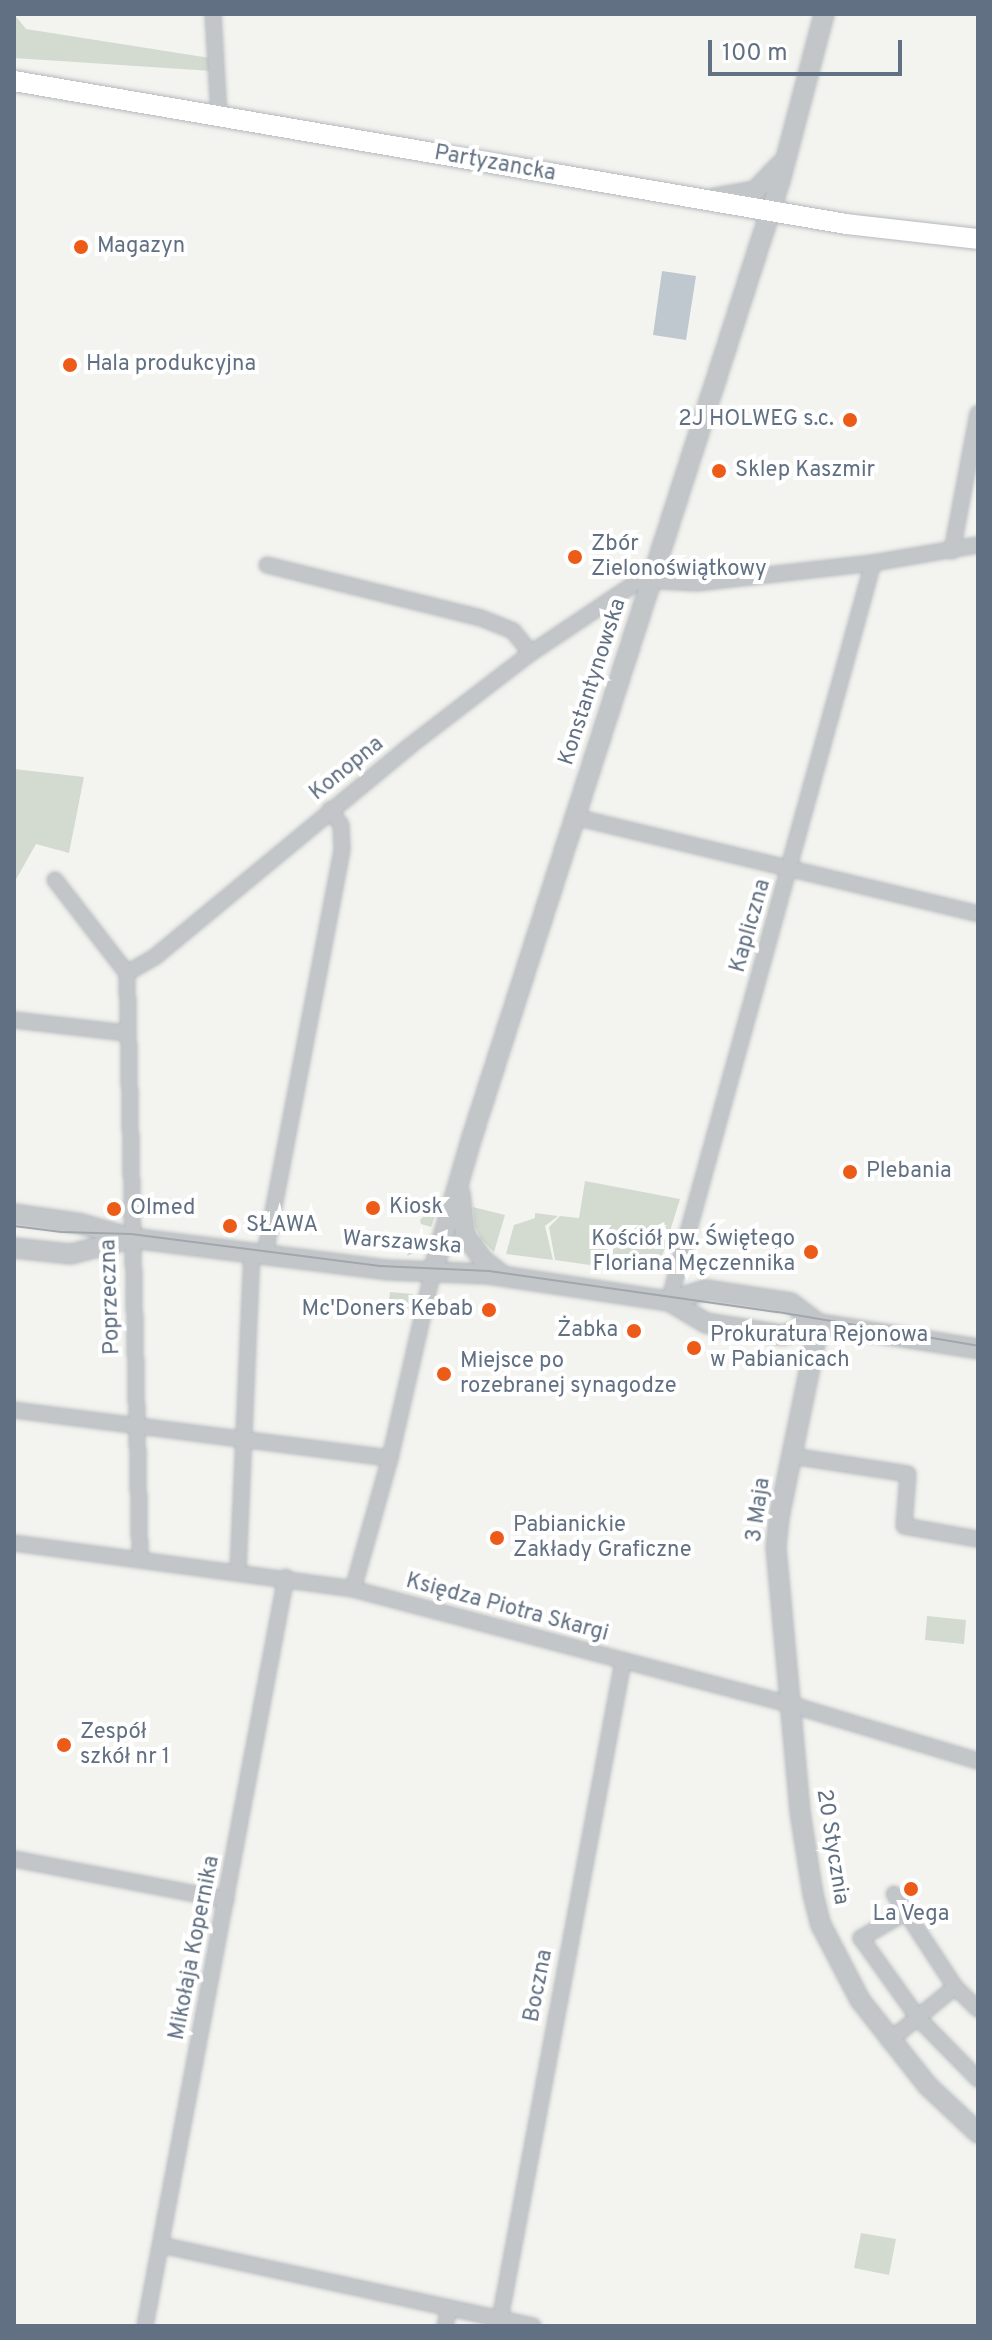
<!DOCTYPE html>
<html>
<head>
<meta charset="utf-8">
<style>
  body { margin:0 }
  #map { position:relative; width:992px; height:2340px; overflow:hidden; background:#f3f4ef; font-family:Overpass,sans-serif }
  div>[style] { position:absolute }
  .green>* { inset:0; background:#d3dbd0 }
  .water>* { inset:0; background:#bec8ce }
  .roads { filter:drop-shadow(0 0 2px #b5b9be) drop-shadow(0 0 2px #b5b9be) }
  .minor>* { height:14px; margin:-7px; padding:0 7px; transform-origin:7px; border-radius:7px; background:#c3c6c9 }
  .tertiary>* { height:18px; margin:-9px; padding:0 9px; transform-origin:9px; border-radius:9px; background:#c3c6c9 }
  .secondary>* { height:20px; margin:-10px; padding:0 10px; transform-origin:10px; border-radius:10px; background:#fff }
  .tram>* { height:2px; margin:-1px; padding:0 1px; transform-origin:1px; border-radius:1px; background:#a2a7ae }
  .dots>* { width:22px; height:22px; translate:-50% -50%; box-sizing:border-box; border:4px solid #fff; border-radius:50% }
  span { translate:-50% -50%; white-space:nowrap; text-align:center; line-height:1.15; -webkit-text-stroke:8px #fff; paint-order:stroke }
  .street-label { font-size:22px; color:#617082 }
  .poi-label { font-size:22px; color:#617082 }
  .left { translate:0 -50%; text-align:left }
  .right { translate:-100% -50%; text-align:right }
  .frame { position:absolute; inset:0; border:16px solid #617082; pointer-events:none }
  .scale { position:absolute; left:708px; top:40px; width:194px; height:36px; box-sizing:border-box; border:4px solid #617082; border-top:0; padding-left:10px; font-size:24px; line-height:28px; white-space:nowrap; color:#617082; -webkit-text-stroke:6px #fff; paint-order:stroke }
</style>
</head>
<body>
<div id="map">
  <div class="green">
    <i style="clip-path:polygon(14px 14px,26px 29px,210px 58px,212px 71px,14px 58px)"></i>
    <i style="clip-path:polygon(14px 769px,84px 777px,69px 853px,36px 844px,14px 883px)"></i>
    <i style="clip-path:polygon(585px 1181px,680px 1199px,658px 1270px,646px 1273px,555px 1260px,549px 1227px,560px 1216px,579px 1218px)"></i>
    <i style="clip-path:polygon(442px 1196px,431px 1227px,421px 1224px,420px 1220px)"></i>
    <i style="clip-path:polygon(473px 1207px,505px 1215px,494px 1252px,481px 1239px,475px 1227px)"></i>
    <i style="clip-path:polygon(535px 1213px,558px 1216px,545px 1226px,553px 1260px,506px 1254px,514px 1225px,535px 1218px)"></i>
    <i style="clip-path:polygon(349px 1230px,379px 1233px,378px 1247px,347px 1245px)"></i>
    <i style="clip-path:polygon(420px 1233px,429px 1236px,426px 1241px,420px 1250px,407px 1256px,415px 1236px)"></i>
    <i style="clip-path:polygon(390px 1292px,413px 1294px,412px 1311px,388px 1307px)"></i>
    <i style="clip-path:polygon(927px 1616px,966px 1620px,964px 1644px,925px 1640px)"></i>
    <i style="clip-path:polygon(861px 2233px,896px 2239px,889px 2275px,854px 2268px)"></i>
  </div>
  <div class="water">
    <i style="clip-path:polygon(662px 271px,696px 276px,686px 340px,653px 335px)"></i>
  </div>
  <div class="roads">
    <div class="minor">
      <i style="left:213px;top:14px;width:102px;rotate:86.6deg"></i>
      <i style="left:952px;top:551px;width:140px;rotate:-79.3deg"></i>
      <i style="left:267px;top:565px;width:220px;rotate:13.9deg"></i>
      <i style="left:481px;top:618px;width:35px;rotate:22deg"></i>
      <i style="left:513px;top:631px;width:28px;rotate:51deg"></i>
      <i style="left:575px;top:817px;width:415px;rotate:13.5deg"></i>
      <i style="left:55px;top:880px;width:118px;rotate:52.3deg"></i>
      <i style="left:14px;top:1020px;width:113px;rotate:6.6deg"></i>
      <i style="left:265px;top:1254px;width:411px;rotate:-79.2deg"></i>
      <i style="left:342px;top:850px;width:25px;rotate:-92deg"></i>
      <i style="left:341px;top:825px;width:19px;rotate:-126deg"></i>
      <i style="left:669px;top:1301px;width:766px;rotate:-74.55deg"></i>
      <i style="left:14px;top:1410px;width:379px;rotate:7.3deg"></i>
      <i style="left:792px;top:1456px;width:117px;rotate:8.8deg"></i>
      <i style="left:908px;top:1474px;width:52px;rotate:94.4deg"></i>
      <i style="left:904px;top:1526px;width:75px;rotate:10deg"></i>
      <i style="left:14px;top:1543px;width:342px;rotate:7.7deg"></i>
      <i style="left:353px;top:1589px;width:461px;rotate:14.8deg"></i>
      <i style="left:799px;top:1707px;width:187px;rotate:16.8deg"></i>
      <i style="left:140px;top:1560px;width:587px;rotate:-91.27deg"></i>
      <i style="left:127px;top:973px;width:34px;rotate:-30deg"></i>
      <i style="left:156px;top:956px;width:331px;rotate:-39.6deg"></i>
      <i style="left:411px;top:745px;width:151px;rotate:-37.5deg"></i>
      <i style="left:531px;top:653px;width:131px;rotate:-33.8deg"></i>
      <i style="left:640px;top:580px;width:57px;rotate:3deg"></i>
      <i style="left:697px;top:583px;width:177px;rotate:-6.5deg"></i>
      <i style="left:873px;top:563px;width:107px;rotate:-9.7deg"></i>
      <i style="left:238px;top:1571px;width:319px;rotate:-87.5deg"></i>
      <i style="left:353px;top:1589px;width:136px;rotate:-74.2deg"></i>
      <i style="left:390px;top:1458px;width:192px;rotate:-77.1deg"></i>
      <i style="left:14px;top:1859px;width:216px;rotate:10.9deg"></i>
      <i style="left:894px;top:1894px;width:111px;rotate:56.7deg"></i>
      <i style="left:955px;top:1987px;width:32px;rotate:44deg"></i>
      <i style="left:905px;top:1913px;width:51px;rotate:150.4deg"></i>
      <i style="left:861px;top:1938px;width:98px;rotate:54.5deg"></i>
      <i style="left:918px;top:2018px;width:86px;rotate:45.5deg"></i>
      <i style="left:889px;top:2041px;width:85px;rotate:-39.3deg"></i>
      <i style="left:161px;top:2245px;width:381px;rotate:12.3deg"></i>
      <i style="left:500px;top:2319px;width:668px;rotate:-79.4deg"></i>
      <i style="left:145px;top:2326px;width:762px;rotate:-79.34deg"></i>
      <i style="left:445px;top:2326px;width:18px;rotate:-77deg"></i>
    </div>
    <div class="tertiary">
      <i style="left:714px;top:198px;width:42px;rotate:-9.7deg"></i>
      <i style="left:755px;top:191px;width:36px;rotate:-46deg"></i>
      <i style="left:460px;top:1193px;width:42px;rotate:83.2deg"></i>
      <i style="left:465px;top:1235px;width:31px;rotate:54deg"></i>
      <i style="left:483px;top:1260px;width:24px;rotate:38deg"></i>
      <i style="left:14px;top:1214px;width:65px;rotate:8deg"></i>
      <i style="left:78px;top:1223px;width:55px;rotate:15.8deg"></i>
      <i style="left:131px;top:1238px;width:260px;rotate:7.1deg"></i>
      <i style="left:389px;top:1270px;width:99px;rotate:2.3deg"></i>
      <i style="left:488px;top:1274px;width:183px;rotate:8.5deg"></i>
      <i style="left:669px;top:1301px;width:43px;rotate:30.7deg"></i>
      <i style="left:706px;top:1323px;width:78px;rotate:8.9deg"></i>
      <i style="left:783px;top:1335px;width:38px;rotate:-17deg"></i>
      <i style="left:819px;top:1324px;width:161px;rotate:8.9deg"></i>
      <i style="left:14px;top:1248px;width:57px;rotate:6deg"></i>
      <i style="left:71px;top:1254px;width:60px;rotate:-14.5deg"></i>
      <i style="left:433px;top:1271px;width:140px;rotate:-73.8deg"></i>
      <i style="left:472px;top:1137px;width:1004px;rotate:-72.14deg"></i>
      <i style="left:780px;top:181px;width:173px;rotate:-75.2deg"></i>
      <i style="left:669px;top:1301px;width:39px;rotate:-17deg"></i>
      <i style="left:706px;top:1290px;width:75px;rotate:8.5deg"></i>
      <i style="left:780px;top:1301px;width:11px;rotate:10deg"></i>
      <i style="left:791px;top:1303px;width:35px;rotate:37deg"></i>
      <i style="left:819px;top:1324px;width:198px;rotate:101.7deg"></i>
      <i style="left:779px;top:1518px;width:29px;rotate:96deg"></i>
      <i style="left:776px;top:1547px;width:266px;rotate:84.8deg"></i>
      <i style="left:800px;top:1812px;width:83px;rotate:81deg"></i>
      <i style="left:813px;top:1894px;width:32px;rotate:76deg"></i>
      <i style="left:821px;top:1925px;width:85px;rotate:62.5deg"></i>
      <i style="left:860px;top:2000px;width:110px;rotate:51.7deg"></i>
      <i style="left:928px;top:2086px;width:69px;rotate:43.2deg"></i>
    </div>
    <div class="secondary">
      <i style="left:14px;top:81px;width:844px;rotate:9.75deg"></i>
      <i style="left:846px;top:224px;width:133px;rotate:6.5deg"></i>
    </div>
  </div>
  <div class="tram">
    <i style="left:14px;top:1226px;width:48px;rotate:7.1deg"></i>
    <i style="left:62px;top:1232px;width:69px;rotate:1.7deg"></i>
    <i style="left:131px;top:1234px;width:251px;rotate:7.3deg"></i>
    <i style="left:380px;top:1266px;width:109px;rotate:2.6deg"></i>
    <i style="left:489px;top:1271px;width:292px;rotate:8.1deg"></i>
    <i style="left:778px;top:1312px;width:203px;rotate:9.6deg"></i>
  </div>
  <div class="dots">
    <i style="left:81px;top:247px;background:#ec5b17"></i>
    <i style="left:70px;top:365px;background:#ec5b17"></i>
    <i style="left:850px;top:420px;background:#ec5b17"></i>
    <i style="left:719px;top:471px;background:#ec5b17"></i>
    <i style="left:575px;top:557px;background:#ec5b17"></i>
    <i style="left:850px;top:1172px;background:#ec5b17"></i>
    <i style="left:373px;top:1208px;background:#ec5b17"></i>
    <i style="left:114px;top:1209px;background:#ec5b17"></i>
    <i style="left:230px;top:1226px;background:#ec5b17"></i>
    <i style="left:811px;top:1252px;background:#ec5b17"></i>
    <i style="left:489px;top:1310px;background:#ec5b17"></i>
    <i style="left:634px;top:1331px;background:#ec5b17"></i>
    <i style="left:694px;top:1348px;background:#ec5b17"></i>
    <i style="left:444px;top:1374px;background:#ec5b17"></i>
    <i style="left:497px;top:1538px;background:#ec5b17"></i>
    <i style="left:64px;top:1745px;background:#ec5b17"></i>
    <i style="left:911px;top:1889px;background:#ec5b17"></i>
  </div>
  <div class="street-label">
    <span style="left:495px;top:164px;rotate:10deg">Partyzancka</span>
    <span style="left:593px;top:682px;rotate:-72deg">Konstantynowska</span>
    <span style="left:347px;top:769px;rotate:-39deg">Konopna</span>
    <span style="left:751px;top:926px;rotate:-74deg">Kapliczna</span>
    <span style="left:402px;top:1243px;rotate:4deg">Warszawska</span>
    <span style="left:111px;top:1297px;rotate:-92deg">Poprzeczna</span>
    <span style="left:759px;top:1510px;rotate:-82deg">3 Maja</span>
    <span style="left:507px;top:1608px;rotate:15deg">Księdza Piotra Skargi</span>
    <span style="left:832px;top:1847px;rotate:81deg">20 Stycznia</span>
    <span style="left:195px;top:1948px;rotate:-79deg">Mikołaja Kopernika</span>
    <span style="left:539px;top:1986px;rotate:-79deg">Boczna</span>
  </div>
  <div class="poi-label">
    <span class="left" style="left:97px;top:247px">Magazyn</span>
    <span class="left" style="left:86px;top:365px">Hala produkcyjna</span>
    <span class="right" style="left:834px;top:420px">2J HOLWEG s.c.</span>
    <span class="left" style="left:735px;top:471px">Sklep Kaszmir</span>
    <span class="left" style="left:591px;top:557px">Zbór<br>Zielonoświątkowy</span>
    <span class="left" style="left:866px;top:1172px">Plebania</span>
    <span class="left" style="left:389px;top:1208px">Kiosk</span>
    <span class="left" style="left:130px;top:1209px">Olmed</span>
    <span class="left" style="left:246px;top:1226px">SŁAWA</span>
    <span class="right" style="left:795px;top:1252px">Kościół pw. Świętego<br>Floriana Męczennika</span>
    <span class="right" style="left:473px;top:1310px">Mc'Doners Kebab</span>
    <span class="right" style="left:618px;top:1331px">Żabka</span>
    <span class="left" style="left:710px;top:1348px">Prokuratura Rejonowa<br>w Pabianicach</span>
    <span class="left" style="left:460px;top:1374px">Miejsce po<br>rozebranej synagodze</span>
    <span class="left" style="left:513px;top:1538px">Pabianickie<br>Zakłady Graficzne</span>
    <span class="left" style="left:80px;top:1745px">Zespół<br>szkół nr 1</span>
    <span style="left:911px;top:1915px">La Vega</span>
  </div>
  <div class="frame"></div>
  <div class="scale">100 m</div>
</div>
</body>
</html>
